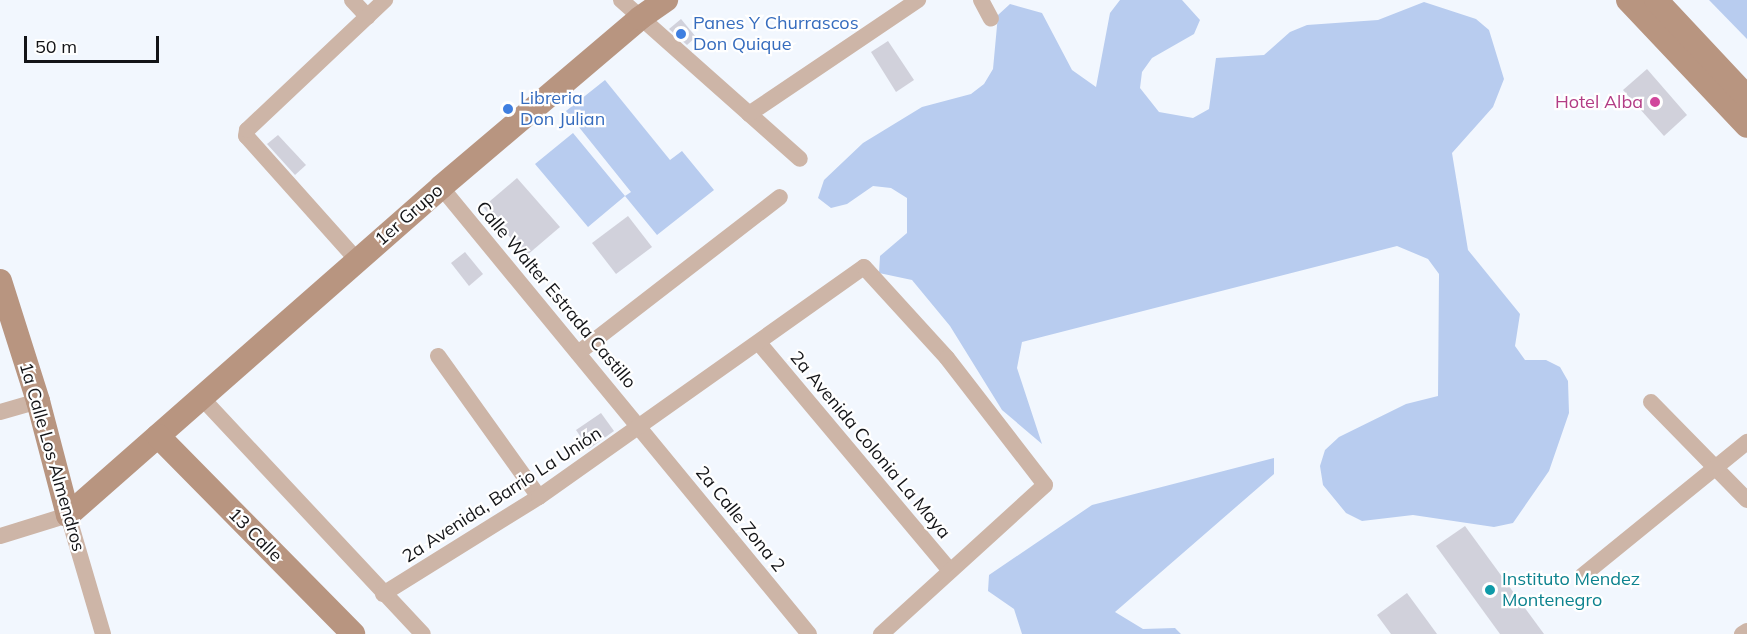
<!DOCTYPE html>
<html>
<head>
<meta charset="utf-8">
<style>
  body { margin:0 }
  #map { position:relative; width:1747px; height:634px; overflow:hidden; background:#f2f7fe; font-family:Mulish,sans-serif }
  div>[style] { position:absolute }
  .green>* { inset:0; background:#b8ccef }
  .building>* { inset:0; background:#d1d1db }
  .street>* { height:16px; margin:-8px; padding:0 8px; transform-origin:8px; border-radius:8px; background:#cdb5a7 }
  .secondary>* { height:24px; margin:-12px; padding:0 12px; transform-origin:12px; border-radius:12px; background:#b89580 }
  .dots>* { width:16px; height:16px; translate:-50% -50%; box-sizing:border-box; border:3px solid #fff; border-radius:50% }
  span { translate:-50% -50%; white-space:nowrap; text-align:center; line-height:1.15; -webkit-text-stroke:4.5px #fff; paint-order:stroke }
  .shop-label { font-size:18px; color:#366cbe }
  .left { translate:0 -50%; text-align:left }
  .hotel-label { font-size:18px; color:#b23c85 }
  .right { translate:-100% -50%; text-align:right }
  .street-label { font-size:18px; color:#131417 }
  .culture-label { font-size:18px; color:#0d838f }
  .scale { position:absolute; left:24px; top:36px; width:135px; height:27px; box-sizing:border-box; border:3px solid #131417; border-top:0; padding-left:8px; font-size:18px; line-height:21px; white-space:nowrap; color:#131417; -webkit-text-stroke:4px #fff; paint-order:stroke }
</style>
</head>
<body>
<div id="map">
  <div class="green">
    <i style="clip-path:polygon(1120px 0,1182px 0,1200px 20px,1194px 34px,1152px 58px,1142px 72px,1140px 88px,1159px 112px,1193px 118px,1209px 109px,1216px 58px,1264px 55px,1290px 32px,1307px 25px,1378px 20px,1424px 2px,1476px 19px,1489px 30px,1504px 79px,1493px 107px,1452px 153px,1468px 250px,1520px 314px,1515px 346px,1525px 360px,1546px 360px,1560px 367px,1568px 381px,1569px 413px,1549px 471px,1513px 523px,1494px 527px,1413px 515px,1362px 521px,1346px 513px,1323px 485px,1320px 466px,1325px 450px,1339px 437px,1406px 404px,1438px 396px,1439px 274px,1428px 259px,1397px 246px,1022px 342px,1017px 368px,1042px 444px,1002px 410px,950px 326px,912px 280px,879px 273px,880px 256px,907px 233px,907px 198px,891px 188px,873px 186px,847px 204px,831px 208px,818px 198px,824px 180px,863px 143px,922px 107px,971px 94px,984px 84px,993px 69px,998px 15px,1010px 4px,1042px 13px,1072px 70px,1096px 87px,1110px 13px)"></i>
    <i style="clip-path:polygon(1709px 0,1747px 0,1747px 39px)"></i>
    <i style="clip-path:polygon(605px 80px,670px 160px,682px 151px,714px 190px,657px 235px,625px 196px,588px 227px,535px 164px,573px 133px,625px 196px,631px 192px,566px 111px)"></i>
    <i style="clip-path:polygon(1274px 458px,1274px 474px,1115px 612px,1143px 629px,1175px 628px,1181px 634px,1022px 634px,1014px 609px,988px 591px,989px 575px,1092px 505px)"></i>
  </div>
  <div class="building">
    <i style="clip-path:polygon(681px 19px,696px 37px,687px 45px,669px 29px)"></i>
    <i style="clip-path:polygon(888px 41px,914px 80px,896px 92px,871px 52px)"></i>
    <i style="clip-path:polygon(1647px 69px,1687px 115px,1664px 136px,1623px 90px)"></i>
    <i style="clip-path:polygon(278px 135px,306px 165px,295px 175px,267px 144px)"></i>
    <i style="clip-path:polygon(517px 178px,560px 227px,526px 256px,483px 207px)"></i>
    <i style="clip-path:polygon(628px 216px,652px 247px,616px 274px,592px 243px)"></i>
    <i style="clip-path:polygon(465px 252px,483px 274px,469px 286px,451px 263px)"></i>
    <i style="clip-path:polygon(601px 413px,614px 431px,589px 449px,576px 430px)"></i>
    <i style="clip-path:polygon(1465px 526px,1544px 634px,1500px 634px,1436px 546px)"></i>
    <i style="clip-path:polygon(1407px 593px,1437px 634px,1391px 634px,1377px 615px)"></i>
  </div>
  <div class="street">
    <i style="left:352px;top:0;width:23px;rotate:47deg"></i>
    <i style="left:621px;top:0;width:239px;rotate:41.6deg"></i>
    <i style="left:981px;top:0;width:21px;rotate:62deg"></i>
    <i style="left:749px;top:114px;width:204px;rotate:-34deg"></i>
    <i style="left:441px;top:187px;width:579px;rotate:50.54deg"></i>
    <i style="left:357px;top:260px;width:166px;rotate:-131.8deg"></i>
    <i style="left:246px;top:136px;width:6px;rotate:-81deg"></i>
    <i style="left:247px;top:130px;width:190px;rotate:-43.3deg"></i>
    <i style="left:759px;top:343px;width:297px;rotate:50deg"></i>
    <i style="left:578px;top:353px;width:255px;rotate:-37.7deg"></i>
    <i style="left:438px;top:356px;width:173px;rotate:54.4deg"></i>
    <i style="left:200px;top:396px;width:326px;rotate:46.9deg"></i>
    <i style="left:1651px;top:402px;width:137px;rotate:45.6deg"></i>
    <i style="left:0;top:412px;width:40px;rotate:-16deg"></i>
    <i style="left:0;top:536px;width:71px;rotate:-17.2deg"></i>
    <i style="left:68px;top:515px;width:124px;rotate:73.6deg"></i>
    <i style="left:1582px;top:576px;width:213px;rotate:-39.1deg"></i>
    <i style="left:383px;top:594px;width:184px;rotate:-31.9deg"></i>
    <i style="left:539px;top:497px;width:398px;rotate:-35.3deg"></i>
    <i style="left:864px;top:267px;width:123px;rotate:47.6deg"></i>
    <i style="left:947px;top:358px;width:160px;rotate:52.3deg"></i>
    <i style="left:1045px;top:485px;width:222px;rotate:137.7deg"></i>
    <i style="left:1742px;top:634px;width:6px;rotate:-31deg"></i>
  </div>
  <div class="secondary">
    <i style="left:1628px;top:0;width:173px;rotate:46.6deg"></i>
    <i style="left:1656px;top:0;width:133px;rotate:46.8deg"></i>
    <i style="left:0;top:281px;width:126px;rotate:72.4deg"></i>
    <i style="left:38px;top:401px;width:118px;rotate:75.3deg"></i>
    <i style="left:68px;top:515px;width:497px;rotate:-41.3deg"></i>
    <i style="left:441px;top:187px;width:261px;rotate:-40.3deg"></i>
    <i style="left:640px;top:18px;width:32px;rotate:-35deg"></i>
    <i style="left:158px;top:436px;width:278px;rotate:45.4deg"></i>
  </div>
  <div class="dots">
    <i style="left:681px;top:34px;background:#3f7fe0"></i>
    <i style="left:1655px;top:102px;background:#d1479c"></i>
    <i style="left:508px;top:109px;background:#3f7fe0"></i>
    <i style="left:1490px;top:590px;background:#0f9aa8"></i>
  </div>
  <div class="shop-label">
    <span class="left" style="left:693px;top:34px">Panes Y Churrascos<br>Don Quique</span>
    <span class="left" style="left:520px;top:109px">Libreria<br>Don Julian</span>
  </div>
  <div class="hotel-label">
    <span class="right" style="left:1643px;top:102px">Hotel Alba</span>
  </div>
  <div class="street-label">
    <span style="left:409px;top:215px;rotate:-41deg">1er Grupo</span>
    <span style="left:556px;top:295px;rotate:50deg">Calle Walter Estrada Castillo</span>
    <span style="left:870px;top:445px;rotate:50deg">2a Avenida Colonia La Maya</span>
    <span style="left:52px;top:457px;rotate:74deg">1a Calle Los Almendros</span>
    <span style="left:502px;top:495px;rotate:-33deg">2a Avenida, Barrio La Unión</span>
    <span style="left:740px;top:519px;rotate:51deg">2a Calle Zona 2</span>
    <span style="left:255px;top:535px;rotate:45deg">13 Calle</span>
  </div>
  <div class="culture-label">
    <span class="left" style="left:1502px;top:590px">Instituto Mendez<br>Montenegro</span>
  </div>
  <div class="scale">50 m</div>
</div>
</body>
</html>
